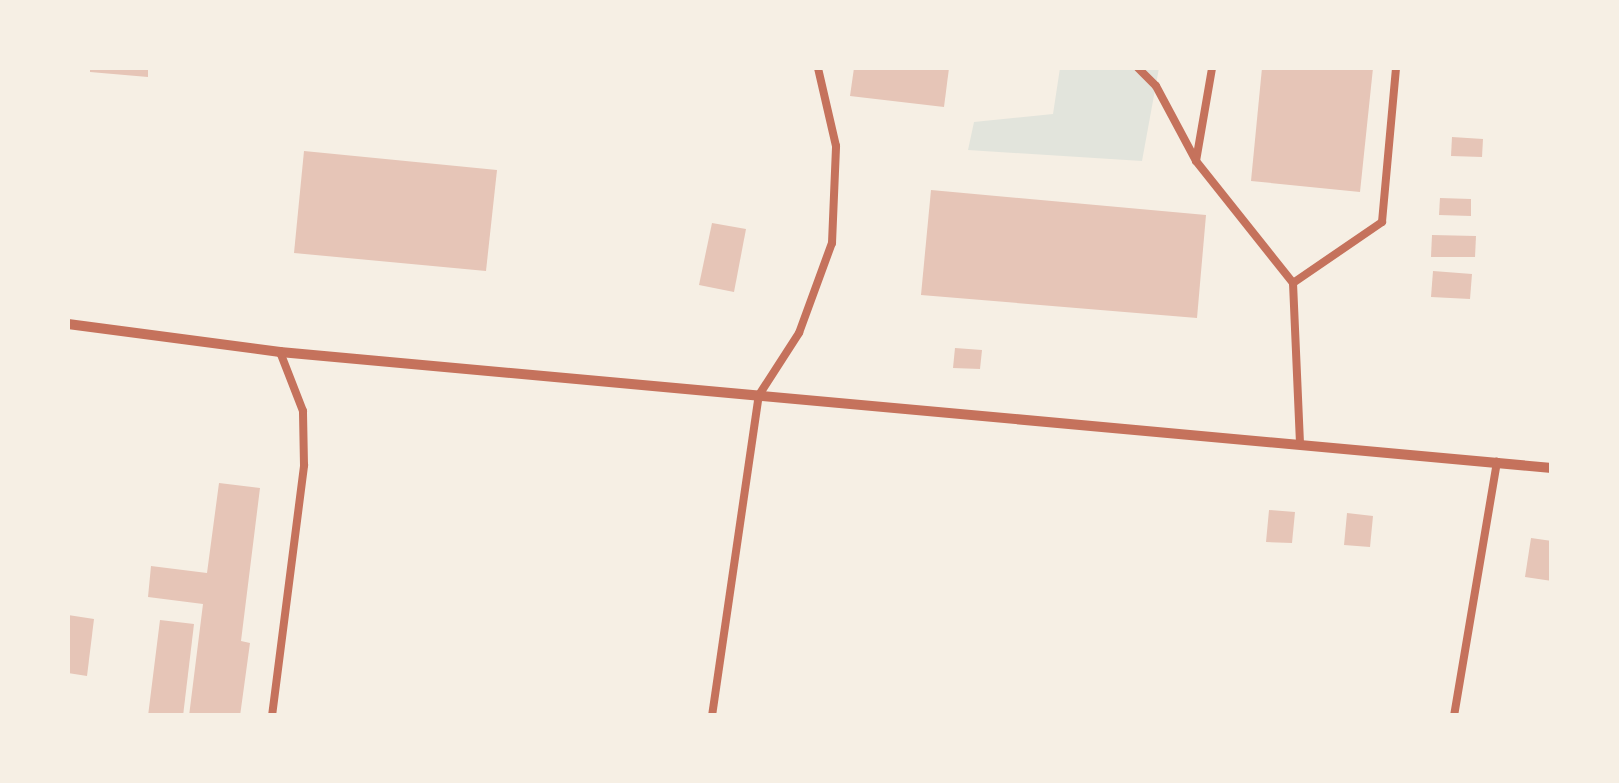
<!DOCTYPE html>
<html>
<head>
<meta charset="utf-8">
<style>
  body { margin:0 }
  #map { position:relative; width:1619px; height:783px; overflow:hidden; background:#f6efe4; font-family:Ubuntu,sans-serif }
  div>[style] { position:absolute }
  .green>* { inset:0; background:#e2e4dc }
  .building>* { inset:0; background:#e6c5b7 }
  .service>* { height:8px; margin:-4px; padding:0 4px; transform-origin:4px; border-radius:4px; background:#c5725c }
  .minor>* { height:10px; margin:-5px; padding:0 5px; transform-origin:5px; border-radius:5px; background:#c5725c }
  span { translate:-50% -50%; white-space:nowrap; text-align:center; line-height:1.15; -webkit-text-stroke:8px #f6efe4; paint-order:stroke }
  .frame { position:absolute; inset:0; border:70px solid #f6efe4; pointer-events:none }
</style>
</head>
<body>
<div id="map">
  <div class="green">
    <i style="clip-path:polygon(1060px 68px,1159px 68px,1142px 161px,968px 150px,974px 122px,1053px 114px)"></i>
  </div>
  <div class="building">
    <i style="clip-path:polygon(90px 68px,148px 68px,148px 77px,90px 72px)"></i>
    <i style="clip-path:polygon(854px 68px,949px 68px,944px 107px,850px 96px)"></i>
    <i style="clip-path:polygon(1262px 68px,1373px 68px,1360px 192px,1251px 181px)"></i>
    <i style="clip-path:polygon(1452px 137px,1483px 139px,1482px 157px,1451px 156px)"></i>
    <i style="clip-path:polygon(304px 151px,497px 170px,486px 271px,294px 253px)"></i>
    <i style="clip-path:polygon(931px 190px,1206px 215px,1197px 318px,921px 295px)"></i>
    <i style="clip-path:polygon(1440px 198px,1471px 199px,1471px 216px,1439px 215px)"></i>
    <i style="clip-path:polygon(712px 223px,746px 229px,734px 292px,699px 285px)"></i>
    <i style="clip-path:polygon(1432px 235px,1476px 236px,1475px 257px,1431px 257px)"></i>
    <i style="clip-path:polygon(1433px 271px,1472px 274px,1470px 299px,1431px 297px)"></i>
    <i style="clip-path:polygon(955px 348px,982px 350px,980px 369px,953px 368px)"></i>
    <i style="clip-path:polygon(219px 483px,260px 488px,241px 641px,250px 643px,240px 716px,189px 716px,203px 604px,148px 597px,151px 566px,207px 573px)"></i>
    <i style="clip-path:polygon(1269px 510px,1295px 512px,1292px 543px,1266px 542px)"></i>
    <i style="clip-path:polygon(1347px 513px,1373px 516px,1370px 547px,1344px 545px)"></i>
    <i style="clip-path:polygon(1531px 538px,1552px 541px,1552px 581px,1525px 577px)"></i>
    <i style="clip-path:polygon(68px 615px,94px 619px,87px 676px,68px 673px)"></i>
    <i style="clip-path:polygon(160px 620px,194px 624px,183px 716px,148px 716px)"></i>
  </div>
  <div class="service">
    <i style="left:1138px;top:68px;width:25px;rotate:45deg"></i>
    <i style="left:1156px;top:86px;width:85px;rotate:61.9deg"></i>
    <i style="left:1196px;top:161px;width:156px;rotate:51.5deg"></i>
    <i style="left:1293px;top:283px;width:162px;rotate:87.5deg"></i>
    <i style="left:1196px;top:161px;width:94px;rotate:-80.2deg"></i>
    <i style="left:1293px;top:283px;width:108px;rotate:-34.4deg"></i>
    <i style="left:1382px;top:222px;width:155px;rotate:-84.8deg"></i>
    <i style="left:272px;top:716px;width:253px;rotate:-82.7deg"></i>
    <i style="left:304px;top:465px;width:54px;rotate:-91.1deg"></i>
    <i style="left:303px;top:411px;width:63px;rotate:-111.3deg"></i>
    <i style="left:712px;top:716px;width:324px;rotate:-81.7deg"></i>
    <i style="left:759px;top:395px;width:74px;rotate:-57.2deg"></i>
    <i style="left:799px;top:333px;width:96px;rotate:-69.9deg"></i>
    <i style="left:832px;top:243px;width:97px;rotate:-87.6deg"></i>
    <i style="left:836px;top:146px;width:80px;rotate:-103deg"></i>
    <i style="left:1454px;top:716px;width:258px;rotate:-80.4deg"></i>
  </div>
  <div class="minor">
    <i style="left:68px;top:324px;width:214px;rotate:7.5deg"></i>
    <i style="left:280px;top:352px;width:1277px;rotate:5.21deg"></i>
  </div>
  <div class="frame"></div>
</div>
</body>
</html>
